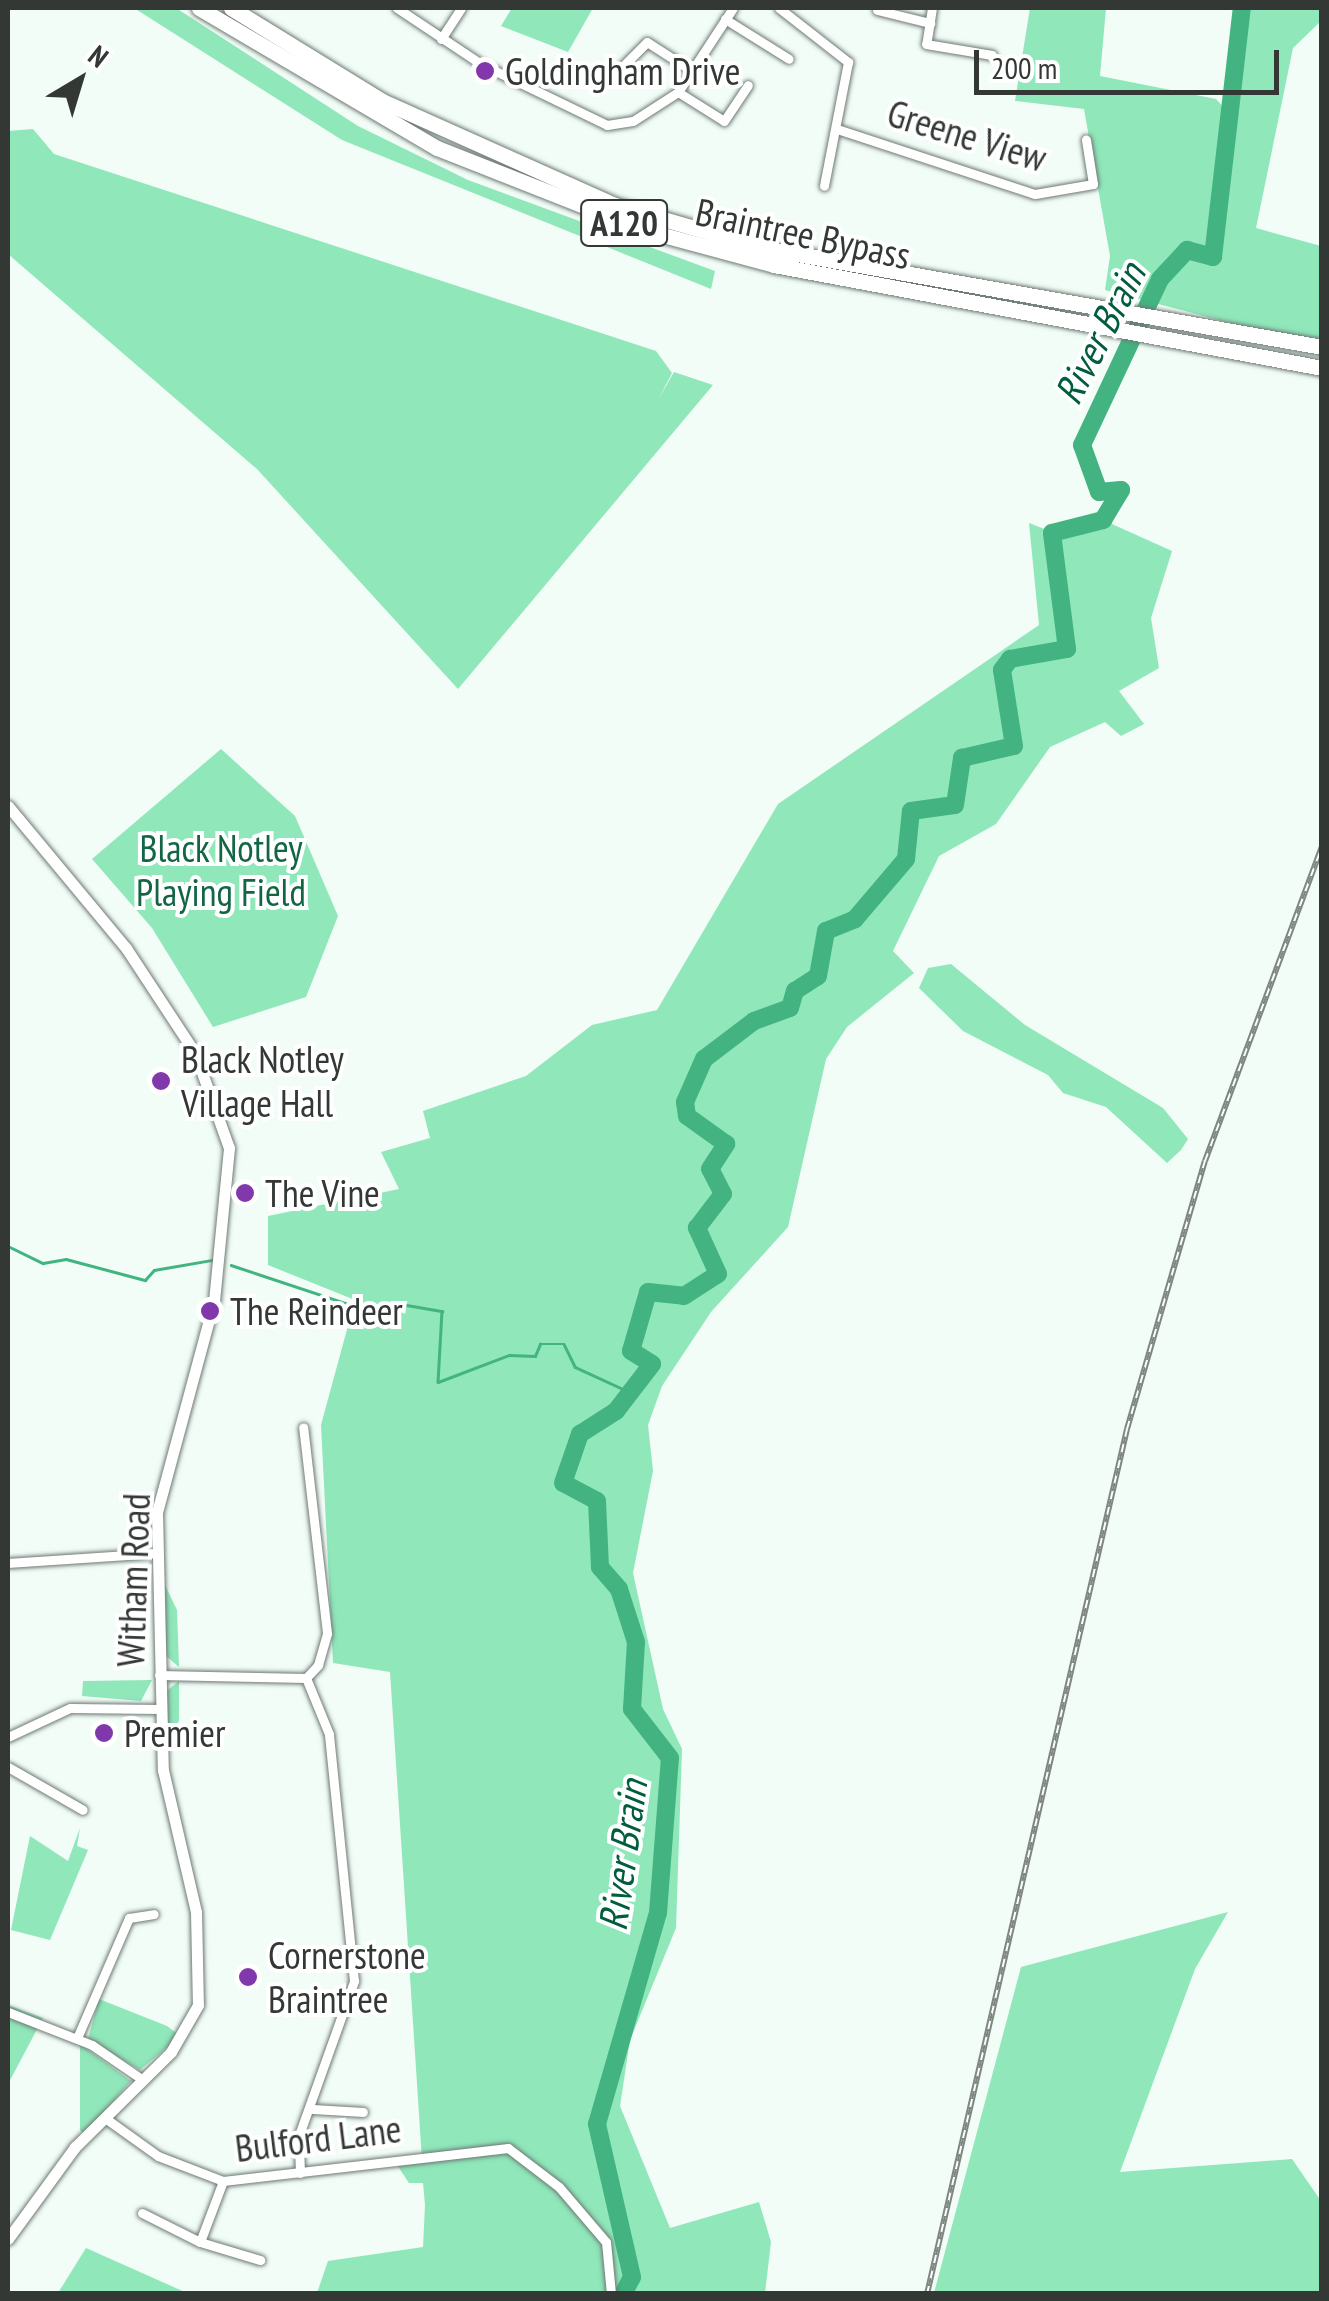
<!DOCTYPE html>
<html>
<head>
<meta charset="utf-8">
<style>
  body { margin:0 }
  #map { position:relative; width:1329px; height:2301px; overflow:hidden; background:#f1fdf6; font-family:"PT Sans Narrow",sans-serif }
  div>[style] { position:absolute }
  .green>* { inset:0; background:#8fe7ba }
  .stream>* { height:2.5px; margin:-1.25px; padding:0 1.25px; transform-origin:1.25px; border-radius:1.25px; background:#43b481 }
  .river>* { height:18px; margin:-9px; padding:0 9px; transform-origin:9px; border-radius:9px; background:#43b481 }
  .roads { filter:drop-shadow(0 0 2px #6e7973) drop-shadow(0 0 2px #6e7973) }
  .street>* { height:9px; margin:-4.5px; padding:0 4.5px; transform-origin:4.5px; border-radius:4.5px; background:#fff }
  .secondary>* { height:11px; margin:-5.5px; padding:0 5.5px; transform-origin:5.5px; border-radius:5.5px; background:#fff }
  .highway>* { height:15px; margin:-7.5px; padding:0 7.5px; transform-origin:7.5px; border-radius:7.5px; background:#fff }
  .rail>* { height:6px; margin-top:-3px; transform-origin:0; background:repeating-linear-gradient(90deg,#fff 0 8px,#7e8681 0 16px); box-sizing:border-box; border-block:2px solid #7e8681 }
  .dots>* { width:28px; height:28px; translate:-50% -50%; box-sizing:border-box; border:5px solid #fff; border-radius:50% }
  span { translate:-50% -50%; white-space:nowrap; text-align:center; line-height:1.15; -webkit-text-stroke:8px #fff; paint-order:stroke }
  .shield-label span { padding:2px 8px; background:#fff; border:2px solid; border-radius:8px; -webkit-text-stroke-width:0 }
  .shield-label { font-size:35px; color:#333835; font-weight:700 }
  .poi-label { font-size:38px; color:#333835 }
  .left { translate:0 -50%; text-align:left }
  .street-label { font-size:38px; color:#333835 }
  .park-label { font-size:38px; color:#126644 }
  .water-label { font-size:40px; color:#015d3c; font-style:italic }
  .frame { position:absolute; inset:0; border:10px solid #333835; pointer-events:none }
  .north { position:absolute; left:30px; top:30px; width:100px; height:100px; -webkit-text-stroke:8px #fff; paint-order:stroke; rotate:38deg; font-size:28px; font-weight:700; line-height:40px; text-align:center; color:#333835 }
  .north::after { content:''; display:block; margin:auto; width:35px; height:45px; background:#333835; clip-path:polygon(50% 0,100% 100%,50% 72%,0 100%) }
  .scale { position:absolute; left:974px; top:50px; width:305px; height:45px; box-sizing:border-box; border:5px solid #333835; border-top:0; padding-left:12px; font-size:30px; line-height:35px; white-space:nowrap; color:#333835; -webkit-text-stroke:8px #fff; paint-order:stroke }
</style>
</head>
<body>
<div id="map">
  <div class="green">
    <i style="clip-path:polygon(134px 8px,176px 8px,358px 126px,468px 180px,715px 271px,711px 289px,342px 140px)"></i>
    <i style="clip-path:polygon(512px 8px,593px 8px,568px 52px,501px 26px)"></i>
    <i style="clip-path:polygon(1030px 8px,1106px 8px,1100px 76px,1216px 99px,1236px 121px,1246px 8px,1321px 8px,1321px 21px,1293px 48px,1256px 228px,1321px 246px,1321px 347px,1105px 290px,1110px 256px,1084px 109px,1015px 101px)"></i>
    <i style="clip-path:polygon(33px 129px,54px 154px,656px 351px,672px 373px,658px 400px,674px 372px,713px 385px,458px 689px,257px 469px,8px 254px,8px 131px)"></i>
    <i style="clip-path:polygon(1103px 520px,1172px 551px,1151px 618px,1159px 668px,1119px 691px,1144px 724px,1121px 736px,1105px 722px,1050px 747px,996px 824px,939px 856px,893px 951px,914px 973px,847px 1027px,826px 1059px,788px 1227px,711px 1312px,662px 1386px,648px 1425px,653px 1471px,633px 1573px,663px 1709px,682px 1749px,676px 1928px,630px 2040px,620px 2106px,670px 2228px,759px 2202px,771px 2242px,765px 2293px,317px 2293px,328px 2261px,423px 2247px,425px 2205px,423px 2183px,409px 2183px,397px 2165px,422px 2160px,390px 1672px,333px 1663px,321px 1425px,355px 1300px,268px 1265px,268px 1216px,399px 1189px,381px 1152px,430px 1138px,423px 1111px,526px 1076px,592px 1025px,657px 1010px,778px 804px,1039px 625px,1029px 523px,1052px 532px)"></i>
    <i style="clip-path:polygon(221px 749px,295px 816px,338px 916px,306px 997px,213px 1027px,152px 928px,92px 859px)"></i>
    <i style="clip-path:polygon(951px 964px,1025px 1025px,1163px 1108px,1188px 1139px,1181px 1150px,1167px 1163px,1106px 1107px,1063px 1093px,1048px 1075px,963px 1031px,919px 988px,928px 968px)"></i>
    <i style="clip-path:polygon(164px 1583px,177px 1610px,179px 1667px,166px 1656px)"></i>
    <i style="clip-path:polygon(152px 1680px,141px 1701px,82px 1696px,83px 1681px)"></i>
    <i style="clip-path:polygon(179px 1681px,179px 1721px,165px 1742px,164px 1693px)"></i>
    <i style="clip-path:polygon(80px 1828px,77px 1846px,88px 1850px,50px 1940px,11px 1930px,30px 1836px,68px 1861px)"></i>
    <i style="clip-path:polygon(1228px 1912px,1195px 1969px,1120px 2172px,1292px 2159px,1321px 2201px,1321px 2293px,934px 2293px,1021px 1967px)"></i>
    <i style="clip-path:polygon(99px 1999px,167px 2026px,180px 2036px,140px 2070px,88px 2039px)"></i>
    <i style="clip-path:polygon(8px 2005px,43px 2018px,8px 2084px)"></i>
    <i style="clip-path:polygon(80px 2044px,131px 2081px,84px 2134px,80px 2130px)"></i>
    <i style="clip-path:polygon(86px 2248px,187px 2293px,58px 2293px)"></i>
  </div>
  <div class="stream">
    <i style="left:8px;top:1246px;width:39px;rotate:26deg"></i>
    <i style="left:43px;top:1263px;width:23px;rotate:-10deg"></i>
    <i style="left:66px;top:1259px;width:82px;rotate:14.9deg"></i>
    <i style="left:145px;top:1280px;width:13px;rotate:-48deg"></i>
    <i style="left:154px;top:1270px;width:59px;rotate:-9.8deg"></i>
    <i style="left:231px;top:1265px;width:149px;rotate:18.4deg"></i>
    <i style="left:372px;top:1312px;width:25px;rotate:-21deg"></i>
    <i style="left:395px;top:1303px;width:48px;rotate:9.7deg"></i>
    <i style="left:442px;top:1311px;width:71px;rotate:93.2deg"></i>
    <i style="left:438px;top:1382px;width:76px;rotate:-20.8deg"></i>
    <i style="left:509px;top:1355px;width:26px;rotate:2deg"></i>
    <i style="left:535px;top:1356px;width:13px;rotate:-67deg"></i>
    <i style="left:540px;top:1344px;width:24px"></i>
    <i style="left:564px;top:1344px;width:25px;rotate:64deg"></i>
    <i style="left:575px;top:1367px;width:53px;rotate:24.6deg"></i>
  </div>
  <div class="river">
    <i style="left:623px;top:2294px;width:19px;rotate:-62deg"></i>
    <i style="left:632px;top:2277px;width:157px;rotate:-102.9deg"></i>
    <i style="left:597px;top:2124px;width:220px;rotate:-73.9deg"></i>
    <i style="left:658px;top:1913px;width:155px;rotate:-85.6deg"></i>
    <i style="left:670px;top:1758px;width:62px;rotate:-127.8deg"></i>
    <i style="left:632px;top:1709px;width:67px;rotate:-86.6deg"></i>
    <i style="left:636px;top:1642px;width:56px;rotate:-107.8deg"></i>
    <i style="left:619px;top:1589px;width:29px;rotate:-131deg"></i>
    <i style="left:600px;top:1567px;width:66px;rotate:-92.6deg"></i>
    <i style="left:597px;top:1501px;width:38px;rotate:-152deg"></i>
    <i style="left:563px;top:1483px;width:52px;rotate:-70.9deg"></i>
    <i style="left:580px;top:1434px;width:43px;rotate:-32.6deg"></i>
    <i style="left:616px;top:1411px;width:59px;rotate:-52.5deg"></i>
    <i style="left:652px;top:1364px;width:25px;rotate:-148deg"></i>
    <i style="left:631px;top:1351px;width:61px;rotate:-73.9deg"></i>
    <i style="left:648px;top:1292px;width:36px;rotate:6deg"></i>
    <i style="left:684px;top:1296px;width:40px;rotate:-32.9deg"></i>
    <i style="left:718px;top:1274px;width:51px;rotate:-114.5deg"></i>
    <i style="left:697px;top:1228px;width:43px;rotate:-52.6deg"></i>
    <i style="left:723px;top:1194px;width:28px;rotate:-117deg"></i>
    <i style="left:710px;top:1169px;width:30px;rotate:-57deg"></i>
    <i style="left:726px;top:1144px;width:48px;rotate:-144.3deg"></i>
    <i style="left:687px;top:1116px;width:14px;rotate:-98deg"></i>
    <i style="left:685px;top:1102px;width:47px;rotate:-66.2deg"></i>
    <i style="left:704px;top:1059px;width:63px;rotate:-37.2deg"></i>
    <i style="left:754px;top:1021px;width:38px;rotate:-20deg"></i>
    <i style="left:790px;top:1008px;width:18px;rotate:-74deg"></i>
    <i style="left:795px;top:991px;width:27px;rotate:-33deg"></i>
    <i style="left:818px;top:976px;width:46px;rotate:-79.9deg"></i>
    <i style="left:826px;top:931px;width:31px;rotate:-22deg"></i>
    <i style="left:855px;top:919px;width:79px;rotate:-49.6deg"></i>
    <i style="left:906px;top:859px;width:48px;rotate:-84.1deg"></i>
    <i style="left:911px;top:811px;width:44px;rotate:-7.8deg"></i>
    <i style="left:955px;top:805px;width:48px;rotate:-81.5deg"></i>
    <i style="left:962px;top:758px;width:53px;rotate:-13deg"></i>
    <i style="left:1014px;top:746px;width:77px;rotate:-99deg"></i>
    <i style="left:1002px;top:670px;width:14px;rotate:-54deg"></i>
    <i style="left:1010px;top:659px;width:58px;rotate:-10deg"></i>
    <i style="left:1067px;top:649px;width:117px;rotate:-97.4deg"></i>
    <i style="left:1052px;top:533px;width:53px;rotate:-14.3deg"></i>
    <i style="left:1103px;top:520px;width:35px;rotate:-59deg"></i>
    <i style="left:1121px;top:490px;width:22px;rotate:175deg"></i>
    <i style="left:1099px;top:492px;width:50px;rotate:-109.9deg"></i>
    <i style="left:1082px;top:445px;width:183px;rotate:-64.8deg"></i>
    <i style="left:1160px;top:279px;width:40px;rotate:-47deg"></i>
    <i style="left:1187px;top:250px;width:27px;rotate:15deg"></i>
    <i style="left:1213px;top:257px;width:251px;rotate:-83.4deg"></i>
  </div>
  <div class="roads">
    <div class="street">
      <i style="left:397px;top:8px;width:101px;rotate:33.7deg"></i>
      <i style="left:481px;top:64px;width:140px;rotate:25.8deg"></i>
      <i style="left:607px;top:125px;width:26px;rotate:-9deg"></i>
      <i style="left:633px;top:121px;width:54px;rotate:-32.8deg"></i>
      <i style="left:678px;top:92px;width:100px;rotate:-56.8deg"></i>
      <i style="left:779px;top:8px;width:88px;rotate:38deg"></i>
      <i style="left:848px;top:62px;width:126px;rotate:101deg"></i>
      <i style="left:932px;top:8px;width:36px;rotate:99deg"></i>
      <i style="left:926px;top:44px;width:67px;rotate:9.5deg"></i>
      <i style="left:877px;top:10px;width:55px;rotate:13.8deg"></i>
      <i style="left:725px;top:19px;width:75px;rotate:32deg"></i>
      <i style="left:441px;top:39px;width:37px;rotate:-57deg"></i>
      <i style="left:617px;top:72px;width:42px;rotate:-45deg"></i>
      <i style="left:647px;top:42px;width:54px;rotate:32.8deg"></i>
      <i style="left:678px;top:92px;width:54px;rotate:32.2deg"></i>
      <i style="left:724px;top:121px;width:43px;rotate:-56.3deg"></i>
      <i style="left:837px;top:129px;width:208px;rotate:18.2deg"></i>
      <i style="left:1035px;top:194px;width:59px;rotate:-9.8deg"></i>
      <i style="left:1093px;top:184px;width:45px;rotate:-99deg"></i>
      <i style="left:8px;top:1563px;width:149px;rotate:-3.8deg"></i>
      <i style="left:159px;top:1675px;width:147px;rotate:1.2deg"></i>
      <i style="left:306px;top:1678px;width:18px;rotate:-47deg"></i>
      <i style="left:318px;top:1665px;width:33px;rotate:-74deg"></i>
      <i style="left:327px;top:1633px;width:207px;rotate:-96.6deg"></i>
      <i style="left:8px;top:1737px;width:68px;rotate:-25.1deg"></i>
      <i style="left:70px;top:1708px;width:90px;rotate:0.6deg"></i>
      <i style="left:8px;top:1767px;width:86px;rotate:29.8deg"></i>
      <i style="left:8px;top:2012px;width:90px;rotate:21.4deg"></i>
      <i style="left:92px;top:2045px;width:62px;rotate:34.5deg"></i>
      <i style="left:77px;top:2038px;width:131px;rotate:-66.6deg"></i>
      <i style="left:129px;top:1918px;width:25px;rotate:-9deg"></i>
      <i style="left:313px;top:2109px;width:50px;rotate:3.4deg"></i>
      <i style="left:105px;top:2118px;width:65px;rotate:35.6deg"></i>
      <i style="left:158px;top:2156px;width:70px;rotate:21deg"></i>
      <i style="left:223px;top:2181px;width:287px;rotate:-6.6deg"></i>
      <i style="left:508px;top:2148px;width:64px;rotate:37.4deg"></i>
      <i style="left:559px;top:2187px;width:72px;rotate:49.5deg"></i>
      <i style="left:606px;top:2242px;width:52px;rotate:84.5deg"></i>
      <i style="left:300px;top:2173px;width:38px;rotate:-92deg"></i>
      <i style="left:299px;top:2135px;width:164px;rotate:-70.3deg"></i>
      <i style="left:354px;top:1981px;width:248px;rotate:-95.8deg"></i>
      <i style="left:329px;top:1734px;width:61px;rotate:-112.3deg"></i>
      <i style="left:223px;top:2181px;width:65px;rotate:110.7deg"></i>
      <i style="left:200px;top:2242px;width:63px;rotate:16.7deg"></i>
      <i style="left:142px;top:2213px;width:65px;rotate:26.6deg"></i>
    </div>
    <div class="secondary">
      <i style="left:8px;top:806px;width:185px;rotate:50.3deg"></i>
      <i style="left:126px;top:948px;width:126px;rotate:56.7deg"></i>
      <i style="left:195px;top:1053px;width:101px;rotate:70.3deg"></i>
      <i style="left:229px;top:1148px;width:154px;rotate:95.6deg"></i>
      <i style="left:214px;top:1301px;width:219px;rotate:105.1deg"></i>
      <i style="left:157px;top:1512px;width:258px;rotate:88.7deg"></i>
      <i style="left:163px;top:1770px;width:146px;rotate:76.9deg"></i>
      <i style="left:196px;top:1912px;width:93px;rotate:88.8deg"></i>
      <i style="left:198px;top:2005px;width:54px;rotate:119.9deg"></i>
      <i style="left:171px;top:2052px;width:135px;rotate:135.3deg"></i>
      <i style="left:75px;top:2147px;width:114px;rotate:126.1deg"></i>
    </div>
    <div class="highway">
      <i style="left:199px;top:8px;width:276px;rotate:30.5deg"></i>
      <i style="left:437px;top:148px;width:227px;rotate:21.5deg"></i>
      <i style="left:648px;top:231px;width:131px;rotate:15.1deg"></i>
      <i style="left:774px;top:265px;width:558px;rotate:10.64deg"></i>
      <i style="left:231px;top:8px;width:177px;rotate:31.6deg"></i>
      <i style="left:382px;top:101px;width:255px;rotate:24.1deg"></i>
      <i style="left:615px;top:205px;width:154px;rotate:16.2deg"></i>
      <i style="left:763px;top:248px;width:568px;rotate:10.04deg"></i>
    </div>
  </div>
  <div class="rail">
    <i style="left:927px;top:2294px;width:888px;rotate:-76.98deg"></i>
    <i style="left:1127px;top:1429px;width:279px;rotate:-73.8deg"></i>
    <i style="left:1205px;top:1161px;width:336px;rotate:-69.6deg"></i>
  </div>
  <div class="dots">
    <i style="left:485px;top:71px;background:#8138ab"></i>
    <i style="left:161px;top:1081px;background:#8138ab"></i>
    <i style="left:245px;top:1193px;background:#8138ab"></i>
    <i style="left:210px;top:1311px;background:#8138ab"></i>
    <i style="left:104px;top:1733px;background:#8138ab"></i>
    <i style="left:248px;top:1977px;background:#8138ab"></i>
  </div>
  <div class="shield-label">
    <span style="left:624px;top:223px">A120</span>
  </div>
  <div class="poi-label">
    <span class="left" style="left:505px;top:71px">Goldingham Drive</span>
    <span class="left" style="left:181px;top:1081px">Black Notley<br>Village Hall</span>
    <span class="left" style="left:265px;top:1193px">The Vine</span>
    <span class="left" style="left:230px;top:1311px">The Reindeer</span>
    <span class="left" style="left:124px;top:1733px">Premier</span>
    <span class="left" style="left:268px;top:1977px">Cornerstone<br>Braintree</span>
  </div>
  <div class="street-label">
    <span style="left:967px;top:135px;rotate:17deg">Greene View</span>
    <span style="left:803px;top:233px;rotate:12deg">Braintree Bypass</span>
    <span style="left:133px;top:1580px;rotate:-88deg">Witham Road</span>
    <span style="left:318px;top:2138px;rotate:-7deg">Bulford Lane</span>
  </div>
  <div class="park-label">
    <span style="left:221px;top:870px">Black Notley<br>Playing Field</span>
  </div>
  <div class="water-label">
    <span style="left:1099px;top:333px;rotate:-63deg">River Brain</span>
    <span style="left:622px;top:1855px;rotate:-82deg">River Brain</span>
  </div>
  <div class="frame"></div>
  <div class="north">N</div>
  <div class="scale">200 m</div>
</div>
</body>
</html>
